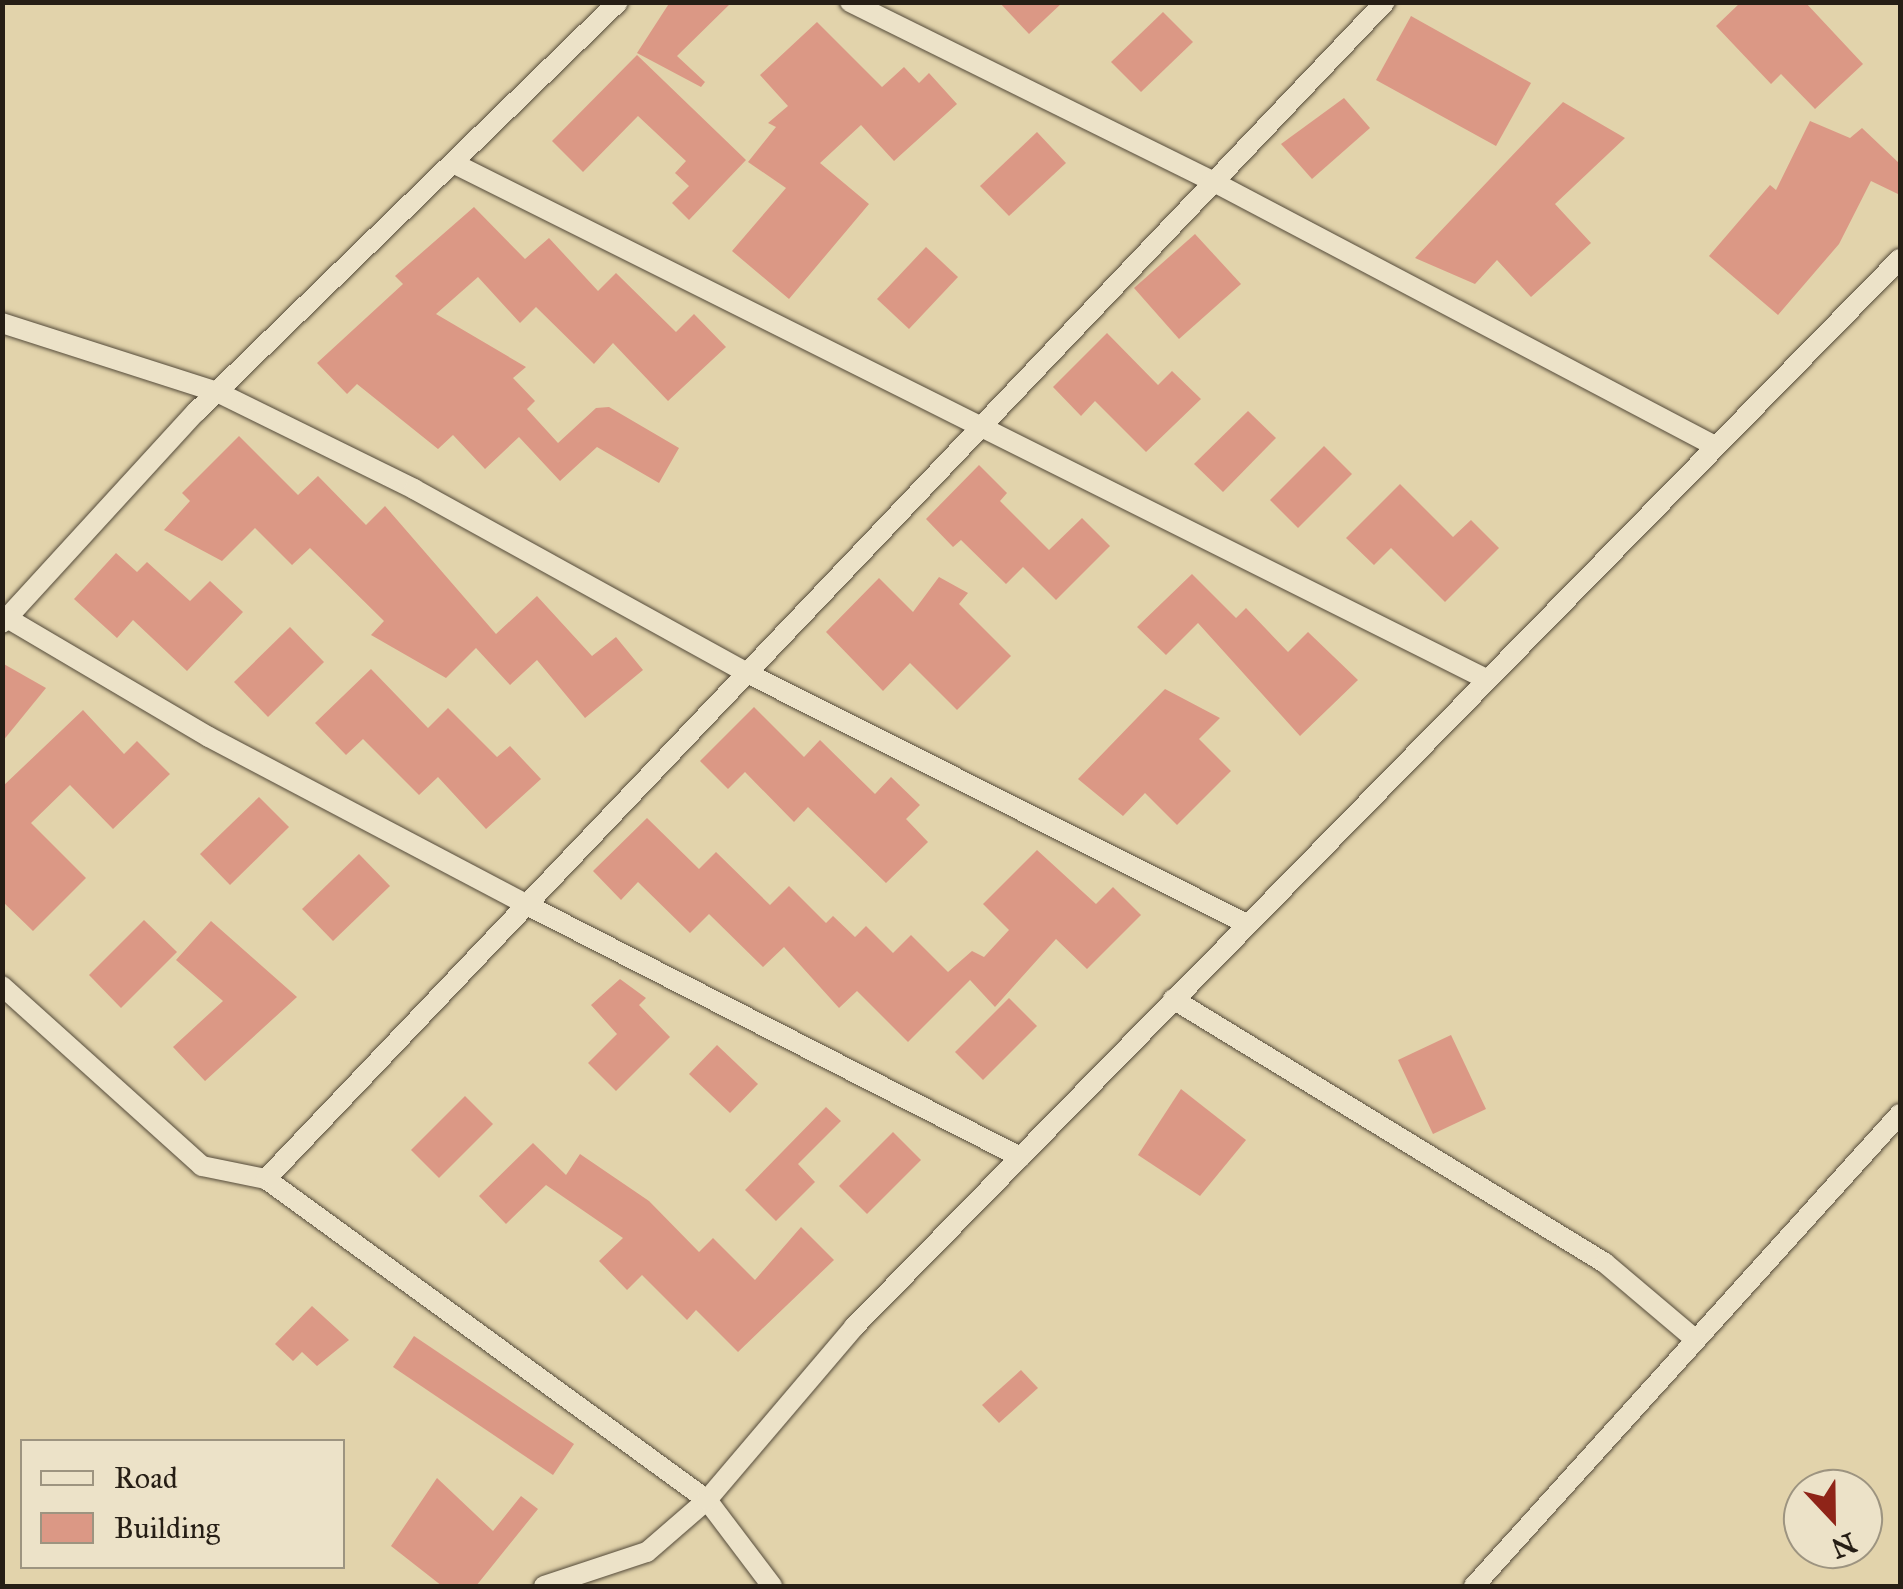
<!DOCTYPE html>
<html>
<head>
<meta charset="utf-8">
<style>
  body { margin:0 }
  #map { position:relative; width:1903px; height:1589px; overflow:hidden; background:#e2d3ab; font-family:"IM FELL Great Primer",serif }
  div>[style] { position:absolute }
  .building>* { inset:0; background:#db9885 }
  .roads { filter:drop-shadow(0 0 2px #554b3a) drop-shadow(0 0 2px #554b3a) }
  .street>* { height:20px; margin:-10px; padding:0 10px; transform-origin:10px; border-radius:10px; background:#ece2c8 }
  span { translate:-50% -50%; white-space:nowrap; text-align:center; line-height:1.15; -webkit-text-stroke:10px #ece2c8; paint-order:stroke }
  .frame { position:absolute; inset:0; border:5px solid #261e15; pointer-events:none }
  .legend { position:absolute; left:20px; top:1439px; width:325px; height:130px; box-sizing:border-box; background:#ece2c8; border:2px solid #9d9480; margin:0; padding:12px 18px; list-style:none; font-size:30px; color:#261e15 }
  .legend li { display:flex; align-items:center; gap:20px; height:50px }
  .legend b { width:50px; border:2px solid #9d9480 }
  .north { position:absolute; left:1783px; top:1469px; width:100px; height:100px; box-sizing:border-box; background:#ece2c8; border:2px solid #9d9480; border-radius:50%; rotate:158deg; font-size:28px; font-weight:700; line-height:40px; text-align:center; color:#261e15 }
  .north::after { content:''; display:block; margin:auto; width:35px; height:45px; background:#8f2418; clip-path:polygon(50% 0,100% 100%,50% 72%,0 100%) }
</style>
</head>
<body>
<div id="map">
  <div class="building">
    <i style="clip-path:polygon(670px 2px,732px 2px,677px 56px,705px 82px,701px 87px,637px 53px)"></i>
    <i style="clip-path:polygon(999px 2px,1063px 2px,1029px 34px)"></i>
    <i style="clip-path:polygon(1741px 2px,1805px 2px,1863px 64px,1815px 109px,1781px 74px,1771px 84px,1716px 26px)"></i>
    <i style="clip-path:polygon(1163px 12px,1193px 42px,1141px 92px,1111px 62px)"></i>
    <i style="clip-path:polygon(1411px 16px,1531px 83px,1496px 146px,1376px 80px)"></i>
    <i style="clip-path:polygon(817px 22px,882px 87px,904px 67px,919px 83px,929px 73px,957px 104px,894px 161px,861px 125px,820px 163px,869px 204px,789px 299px,732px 251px,786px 188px,748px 162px,776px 127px,768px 123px,788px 106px,760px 75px)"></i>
    <i style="clip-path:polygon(637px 55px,746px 160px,689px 220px,672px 203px,689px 186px,675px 173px,686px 161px,638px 116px,583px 172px,552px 141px)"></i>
    <i style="clip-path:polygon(1344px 98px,1370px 128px,1312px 179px,1281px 144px)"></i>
    <i style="clip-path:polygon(1563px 102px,1625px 138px,1555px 204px,1591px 243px,1531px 297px,1497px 260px,1475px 284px,1415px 258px)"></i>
    <i style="clip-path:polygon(1810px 121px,1850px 138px,1862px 128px,1900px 164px,1900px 195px,1871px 181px,1839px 244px,1778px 315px,1709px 256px,1770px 185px,1776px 190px)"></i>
    <i style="clip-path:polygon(1037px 132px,1066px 163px,1009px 216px,980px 186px)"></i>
    <i style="clip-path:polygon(474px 207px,525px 259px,549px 238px,598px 291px,616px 273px,676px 332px,694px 314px,726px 347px,668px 401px,613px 343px,594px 364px,536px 307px,520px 323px,478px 277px,436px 314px,526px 367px,513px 378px,535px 401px,527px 409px,558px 443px,596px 408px,609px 407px,679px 448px,659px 483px,597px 447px,560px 481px,519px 437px,485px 469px,453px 435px,438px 449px,357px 384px,347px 394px,317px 363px,403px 284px,395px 276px)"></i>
    <i style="clip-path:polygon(1195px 234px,1241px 284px,1179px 339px,1134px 288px)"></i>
    <i style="clip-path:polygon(926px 247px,958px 277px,909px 329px,877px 299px)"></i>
    <i style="clip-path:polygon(1107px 333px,1158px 385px,1172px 371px,1201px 399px,1146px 452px,1095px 401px,1081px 416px,1053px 387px)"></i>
    <i style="clip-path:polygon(1248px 411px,1276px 438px,1223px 492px,1194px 464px)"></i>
    <i style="clip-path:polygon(239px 436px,298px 495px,318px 476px,366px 525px,385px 506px,496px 634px,537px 596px,592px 656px,616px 637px,643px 670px,585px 718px,537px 660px,510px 685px,476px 648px,446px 678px,371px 635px,384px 621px,310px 548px,292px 565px,255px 528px,222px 561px,164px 530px,190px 501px,182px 493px)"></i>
    <i style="clip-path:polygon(1324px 446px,1352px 474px,1298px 528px,1270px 500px)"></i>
    <i style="clip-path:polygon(979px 465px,1007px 493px,1000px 501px,1049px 550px,1082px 518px,1110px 546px,1056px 600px,1023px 567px,1006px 584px,961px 540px,953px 547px,926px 519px)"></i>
    <i style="clip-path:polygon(1400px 484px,1453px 537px,1471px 520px,1499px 548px,1445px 602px,1391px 548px,1374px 565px,1346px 538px)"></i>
    <i style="clip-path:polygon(116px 553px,137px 572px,147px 562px,190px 601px,210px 581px,243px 612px,187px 671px,133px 620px,117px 638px,74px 599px)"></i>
    <i style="clip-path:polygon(1192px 574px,1236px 618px,1246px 608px,1288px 652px,1308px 632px,1358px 680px,1300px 736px,1198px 623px,1166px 655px,1137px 627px)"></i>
    <i style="clip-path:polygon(939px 577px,968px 593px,959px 604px,1011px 656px,957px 710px,910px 663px,883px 691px,826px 632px,879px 578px,913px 612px)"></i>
    <i style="clip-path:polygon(290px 627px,324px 662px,268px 717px,234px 682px)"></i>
    <i style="clip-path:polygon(2px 663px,46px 688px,2px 742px)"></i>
    <i style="clip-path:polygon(371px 669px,428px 728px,448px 708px,497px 757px,510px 746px,541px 779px,486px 829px,438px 777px,419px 795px,363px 739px,346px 755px,315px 723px)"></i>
    <i style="clip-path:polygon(1165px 689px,1220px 718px,1199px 739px,1231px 771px,1177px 825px,1145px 793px,1123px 816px,1078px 779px)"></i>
    <i style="clip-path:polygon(754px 707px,804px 757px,820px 740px,875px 794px,891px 777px,920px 805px,906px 819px,928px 842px,886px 883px,808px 807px,794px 822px,745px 772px,728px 789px,700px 761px)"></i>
    <i style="clip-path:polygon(83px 710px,124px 754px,137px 741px,170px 774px,113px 829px,70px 785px,31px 823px,86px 878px,33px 931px,2px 901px,2px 787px)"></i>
    <i style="clip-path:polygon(259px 797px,289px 827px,230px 885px,200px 854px)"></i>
    <i style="clip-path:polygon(647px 818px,699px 869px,716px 852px,770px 905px,789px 886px,826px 923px,833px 916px,855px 937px,866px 926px,893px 953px,911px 935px,948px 972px,972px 951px,984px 957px,1009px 930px,983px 904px,1037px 850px,1096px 904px,1113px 887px,1141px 915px,1087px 969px,1056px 939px,995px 1007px,970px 980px,908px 1042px,857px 991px,839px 1008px,784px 947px,763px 967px,709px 914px,690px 933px,638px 882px,621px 900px,593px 871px)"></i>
    <i style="clip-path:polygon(359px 854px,390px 886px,333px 941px,302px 909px)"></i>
    <i style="clip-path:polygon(144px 920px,177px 952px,121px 1008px,89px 975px)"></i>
    <i style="clip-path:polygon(211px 921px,297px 997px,205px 1081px,173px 1047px,223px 1001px,176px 960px)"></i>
    <i style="clip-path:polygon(620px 979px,646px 998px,639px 1005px,670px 1037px,616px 1091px,588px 1063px,617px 1034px,591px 1005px)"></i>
    <i style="clip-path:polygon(1009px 998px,1037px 1026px,983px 1080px,955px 1052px)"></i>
    <i style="clip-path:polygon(1451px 1035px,1486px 1109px,1433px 1134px,1398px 1060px)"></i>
    <i style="clip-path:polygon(717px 1045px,758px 1084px,730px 1113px,689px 1074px)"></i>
    <i style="clip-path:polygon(1181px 1089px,1246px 1140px,1200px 1196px,1138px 1155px)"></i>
    <i style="clip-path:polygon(465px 1096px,493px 1124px,439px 1178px,411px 1150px)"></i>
    <i style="clip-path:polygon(826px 1107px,841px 1121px,798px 1164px,815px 1182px,776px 1221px,745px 1190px)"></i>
    <i style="clip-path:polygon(893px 1132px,921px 1160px,867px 1214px,839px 1186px)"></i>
    <i style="clip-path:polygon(533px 1143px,566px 1175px,580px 1154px,649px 1201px,699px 1252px,713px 1238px,755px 1280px,801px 1227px,834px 1260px,738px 1352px,696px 1310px,687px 1320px,642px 1275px,627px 1290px,599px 1261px,623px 1238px,546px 1185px,506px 1224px,479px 1196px)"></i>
    <i style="clip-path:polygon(312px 1306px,349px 1340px,317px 1366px,302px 1352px,293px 1361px,275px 1344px)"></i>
    <i style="clip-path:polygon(414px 1336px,574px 1444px,553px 1475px,393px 1367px)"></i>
    <i style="clip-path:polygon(1021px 1370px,1038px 1388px,999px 1423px,982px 1405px)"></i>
    <i style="clip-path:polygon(437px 1478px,493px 1531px,521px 1496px,538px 1509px,476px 1586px,442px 1586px,391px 1546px)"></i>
  </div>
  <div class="roads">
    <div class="street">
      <i style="left:850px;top:2px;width:404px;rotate:26.3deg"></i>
      <i style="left:1212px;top:181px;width:566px;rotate:27.79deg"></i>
      <i style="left:457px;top:165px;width:1148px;rotate:26.54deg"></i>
      <i style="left:2px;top:323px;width:226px;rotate:17.8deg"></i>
      <i style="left:217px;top:392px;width:220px;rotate:26.2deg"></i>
      <i style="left:414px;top:489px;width:383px;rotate:28.9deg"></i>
      <i style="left:749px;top:674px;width:555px;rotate:26.66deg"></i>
      <i style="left:7px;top:618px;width:280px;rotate:-47.5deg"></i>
      <i style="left:196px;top:412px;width:588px;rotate:-44.17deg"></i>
      <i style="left:2px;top:623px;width:7px;rotate:-45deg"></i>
      <i style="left:7px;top:618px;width:234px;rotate:30.5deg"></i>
      <i style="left:209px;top:737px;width:360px;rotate:27.8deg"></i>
      <i style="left:527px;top:905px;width:554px;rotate:27.07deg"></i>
      <i style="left:2px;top:986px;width:269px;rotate:42deg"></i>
      <i style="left:202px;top:1166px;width:65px;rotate:11.5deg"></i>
      <i style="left:266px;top:1179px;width:545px;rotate:36.05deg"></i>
      <i style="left:707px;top:1500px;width:108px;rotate:52.9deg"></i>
      <i style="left:1173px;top:999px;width:506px;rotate:31.43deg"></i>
      <i style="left:1605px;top:1263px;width:119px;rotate:40.2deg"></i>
      <i style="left:266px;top:1179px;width:1624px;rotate:-46.45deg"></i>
      <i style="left:544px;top:1586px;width:108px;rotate:-18.3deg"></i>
      <i style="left:647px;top:1552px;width:79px;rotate:-40.9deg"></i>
      <i style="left:707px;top:1500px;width:227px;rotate:-49.6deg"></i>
      <i style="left:854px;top:1327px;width:1495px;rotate:-45.6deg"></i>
      <i style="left:1474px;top:1586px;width:636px;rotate:-47.93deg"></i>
    </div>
  </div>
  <div class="frame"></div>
  <ul class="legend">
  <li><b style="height:12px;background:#ece2c8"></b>Road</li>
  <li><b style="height:28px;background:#db9885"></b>Building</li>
  </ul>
  <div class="north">N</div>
</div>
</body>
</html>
